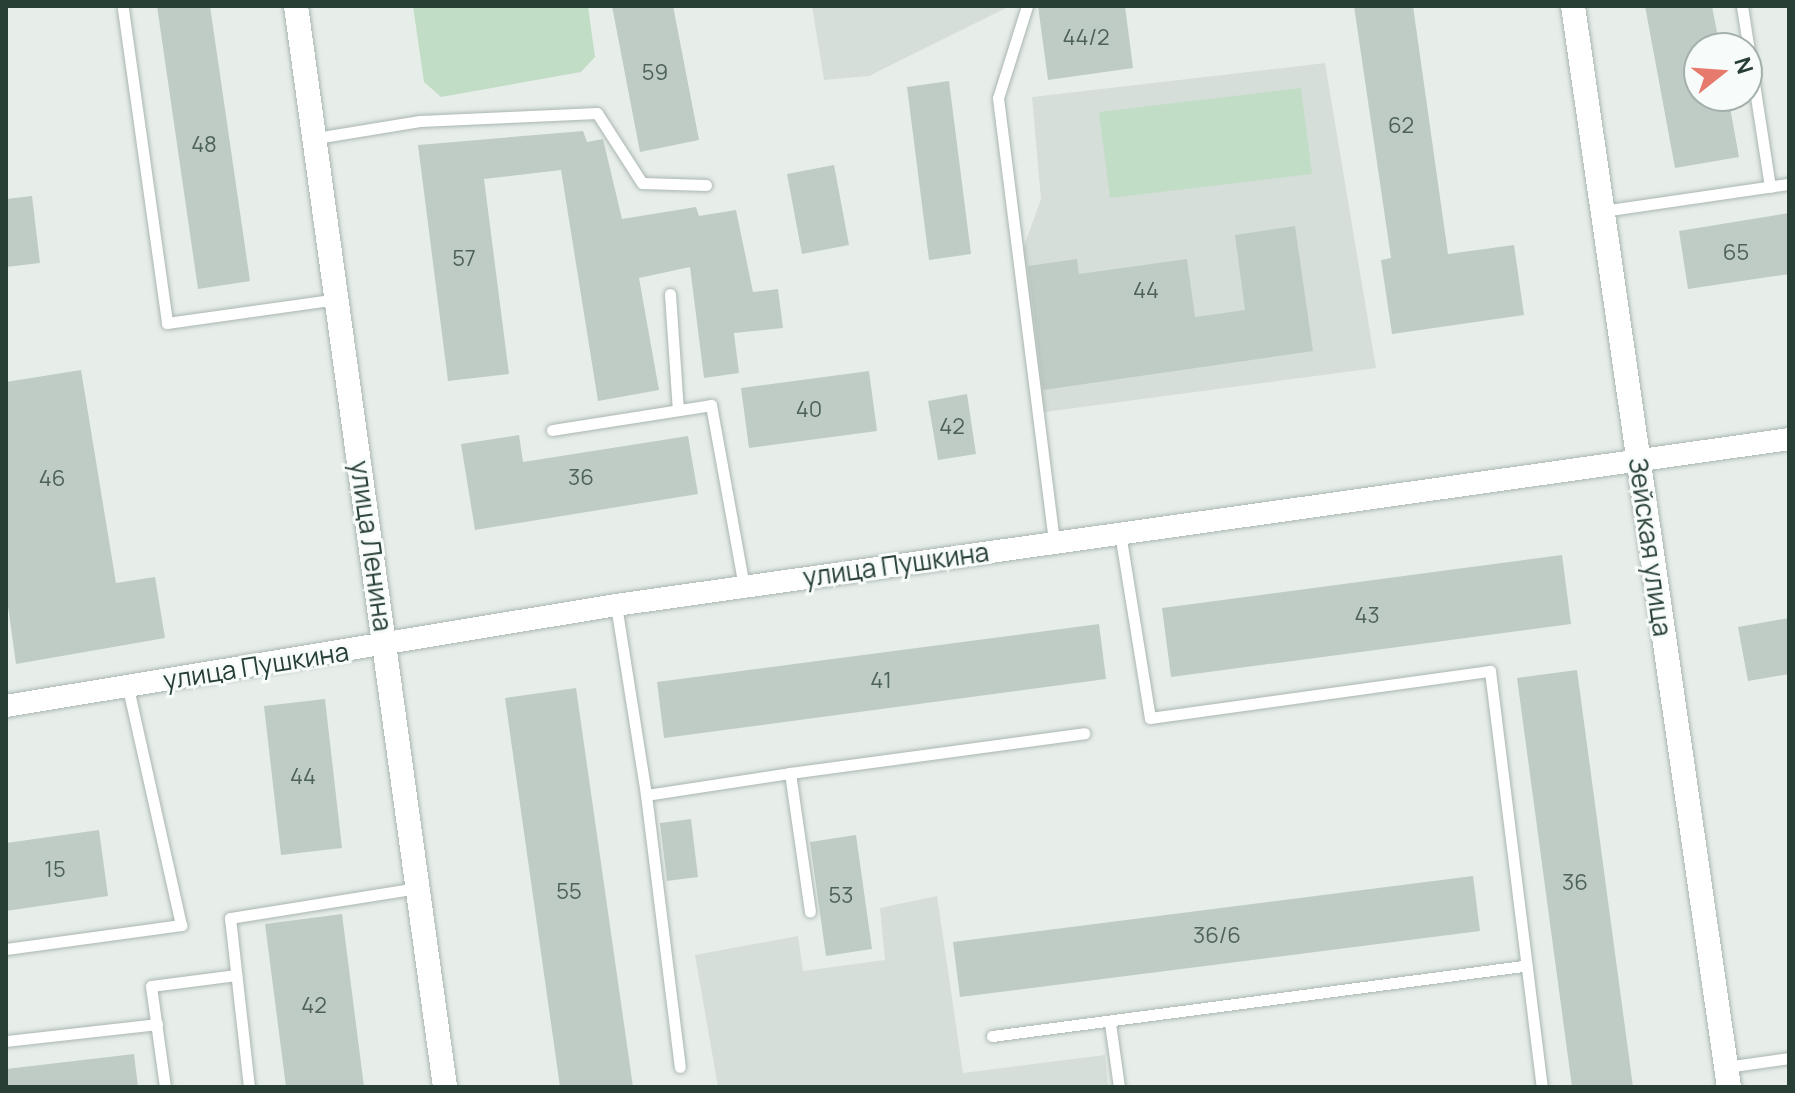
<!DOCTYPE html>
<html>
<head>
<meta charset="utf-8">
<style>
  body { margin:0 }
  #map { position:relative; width:1795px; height:1093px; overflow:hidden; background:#e7eeea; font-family:Manrope,sans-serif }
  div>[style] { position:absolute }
  .built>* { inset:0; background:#d5ded9 }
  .green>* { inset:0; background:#c2ddc6 }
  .building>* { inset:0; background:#bfccc5 }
  .roads { filter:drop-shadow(0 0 2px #aab6b0) drop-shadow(0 0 2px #aab6b0) }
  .lane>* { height:11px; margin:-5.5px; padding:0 5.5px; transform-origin:5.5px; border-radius:5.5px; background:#fff }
  .street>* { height:22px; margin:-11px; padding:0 11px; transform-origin:11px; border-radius:11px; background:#fff }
  .secondary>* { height:24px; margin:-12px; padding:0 12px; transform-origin:12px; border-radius:12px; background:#fff }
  span { translate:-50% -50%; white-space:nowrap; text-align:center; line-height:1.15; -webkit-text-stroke:6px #f7fbf9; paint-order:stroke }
  .number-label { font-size:22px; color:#4d6259 }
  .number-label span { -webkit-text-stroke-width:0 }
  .street-label { font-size:26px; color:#273f35 }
  .frame { position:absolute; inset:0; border:8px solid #273f35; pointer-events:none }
  .north { position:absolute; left:1683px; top:32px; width:80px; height:80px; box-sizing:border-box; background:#f7fbf9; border:2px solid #a4b0ab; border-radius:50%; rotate:73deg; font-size:22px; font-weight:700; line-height:32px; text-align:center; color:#273f35 }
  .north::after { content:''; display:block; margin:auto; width:28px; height:36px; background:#e67a6d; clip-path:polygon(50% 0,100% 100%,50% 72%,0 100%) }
</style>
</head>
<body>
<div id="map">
  <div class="built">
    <i style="clip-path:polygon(812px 6px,1010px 6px,869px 76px,824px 80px)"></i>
    <i style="clip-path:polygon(1325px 63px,1376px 368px,1037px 413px,1021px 254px,1041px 199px,1032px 97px)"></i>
    <i style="clip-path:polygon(937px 896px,963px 1073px,1105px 1055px,1108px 1087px,718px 1087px,695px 955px,798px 936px,803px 971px,885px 960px,880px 908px)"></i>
  </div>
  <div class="green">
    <i style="clip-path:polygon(413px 6px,588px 6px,595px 57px,581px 72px,441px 97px,424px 82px)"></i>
    <i style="clip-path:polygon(1301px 88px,1312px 174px,1110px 198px,1099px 112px)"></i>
  </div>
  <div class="building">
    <i style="clip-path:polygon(157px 6px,210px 6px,250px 281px,198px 289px)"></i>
    <i style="clip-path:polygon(612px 6px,673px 6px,699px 140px,640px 152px)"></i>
    <i style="clip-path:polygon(1038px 6px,1125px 6px,1133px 68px,1048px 80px)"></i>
    <i style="clip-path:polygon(1354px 6px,1413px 6px,1448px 254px,1514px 245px,1524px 315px,1392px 334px,1381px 260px,1391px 258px)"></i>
    <i style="clip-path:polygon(1645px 6px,1712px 6px,1720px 48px,1699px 48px,1699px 96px,1728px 96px,1739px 157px,1675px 168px)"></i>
    <i style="clip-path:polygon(949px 81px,971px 254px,929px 260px,907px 87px)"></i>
    <i style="clip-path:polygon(583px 131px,587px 142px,603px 139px,622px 219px,696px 207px,699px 216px,736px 210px,753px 292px,778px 289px,783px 328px,734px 333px,739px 373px,704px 378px,690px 267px,639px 278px,659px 390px,598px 401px,561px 170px,484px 179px,509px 374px,448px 381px,418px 145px)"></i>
    <i style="clip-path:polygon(834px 165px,849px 245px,802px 254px,787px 174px)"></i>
    <i style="clip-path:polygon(32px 196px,40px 263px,6px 267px,6px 199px)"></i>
    <i style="clip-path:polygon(1789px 213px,1789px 274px,1688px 289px,1679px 231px)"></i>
    <i style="clip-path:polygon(1295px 226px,1313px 351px,1043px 390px,1028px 266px,1077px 259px,1079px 274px,1187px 259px,1195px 317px,1245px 310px,1235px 235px)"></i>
    <i style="clip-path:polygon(81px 370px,116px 583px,155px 577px,165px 638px,16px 664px,6px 592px,6px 382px)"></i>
    <i style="clip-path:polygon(869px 371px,877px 431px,749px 448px,741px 388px)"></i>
    <i style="clip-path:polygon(967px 394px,976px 454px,938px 460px,928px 401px)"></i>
    <i style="clip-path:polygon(519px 435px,523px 462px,688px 436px,698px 494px,475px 530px,461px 444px)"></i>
    <i style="clip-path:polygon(1562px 555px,1571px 624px,1171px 677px,1162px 608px)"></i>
    <i style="clip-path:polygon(1789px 618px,1789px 674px,1748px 681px,1738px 627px)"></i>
    <i style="clip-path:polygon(1099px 624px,1106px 679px,664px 738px,657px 682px)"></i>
    <i style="clip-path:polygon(1577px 670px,1633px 1087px,1572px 1087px,1517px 678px)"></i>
    <i style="clip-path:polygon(576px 688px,633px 1087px,560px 1087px,505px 698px)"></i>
    <i style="clip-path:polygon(325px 699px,342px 848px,281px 855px,264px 706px)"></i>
    <i style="clip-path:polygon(691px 819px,698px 877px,667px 881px,660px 823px)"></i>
    <i style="clip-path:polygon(99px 830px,108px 896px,6px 911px,6px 843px)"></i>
    <i style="clip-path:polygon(856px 835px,872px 949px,826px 956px,810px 842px)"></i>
    <i style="clip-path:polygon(1473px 876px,1480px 931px,960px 997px,953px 942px)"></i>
    <i style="clip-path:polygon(342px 914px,364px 1087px,286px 1087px,265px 924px)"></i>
    <i style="clip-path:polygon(134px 1054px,138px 1087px,6px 1087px,6px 1069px)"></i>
  </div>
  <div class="roads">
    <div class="lane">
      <i style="left:1027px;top:6px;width:96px;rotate:107.5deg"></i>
      <i style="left:998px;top:98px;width:448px;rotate:82.8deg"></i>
      <i style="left:1742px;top:6px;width:183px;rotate:81.2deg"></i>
      <i style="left:123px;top:9px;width:317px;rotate:82deg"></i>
      <i style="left:167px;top:323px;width:173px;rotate:-8deg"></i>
      <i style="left:316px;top:138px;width:105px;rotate:-9.3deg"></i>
      <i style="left:420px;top:121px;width:177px;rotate:-2.6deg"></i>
      <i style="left:597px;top:113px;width:83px;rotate:57.3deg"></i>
      <i style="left:642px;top:183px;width:64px;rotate:1.8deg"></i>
      <i style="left:1603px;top:211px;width:188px;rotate:-8.3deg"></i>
      <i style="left:670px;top:294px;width:116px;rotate:86.1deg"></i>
      <i style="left:552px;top:430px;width:161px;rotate:-8.9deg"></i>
      <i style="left:711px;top:405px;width:185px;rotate:79.7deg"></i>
      <i style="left:1120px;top:533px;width:187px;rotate:80.8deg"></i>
      <i style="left:1150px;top:718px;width:343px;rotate:-7.9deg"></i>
      <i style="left:1490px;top:671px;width:419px;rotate:82.9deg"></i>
      <i style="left:616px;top:605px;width:192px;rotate:81deg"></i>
      <i style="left:646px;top:795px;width:146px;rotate:-8.7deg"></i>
      <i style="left:790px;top:773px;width:140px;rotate:81.8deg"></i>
      <i style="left:790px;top:773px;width:297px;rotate:-7.7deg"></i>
      <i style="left:646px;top:795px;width:274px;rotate:82.9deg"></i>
      <i style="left:6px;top:949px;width:177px;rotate:-7.8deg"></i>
      <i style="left:181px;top:925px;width:244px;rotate:-102.6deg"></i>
      <i style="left:1110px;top:1023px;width:65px;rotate:82deg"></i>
      <i style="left:992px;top:1036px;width:536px;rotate:-7.51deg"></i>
      <i style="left:6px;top:1041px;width:152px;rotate:-6.4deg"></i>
      <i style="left:1726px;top:1067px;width:64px;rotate:-8.1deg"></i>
      <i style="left:165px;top:1087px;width:102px;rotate:-97.9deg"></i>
      <i style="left:151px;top:986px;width:86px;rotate:-7.4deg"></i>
      <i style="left:249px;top:1087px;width:170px;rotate:-96.4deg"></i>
      <i style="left:230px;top:918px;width:189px;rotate:-9.1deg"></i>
    </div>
    <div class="street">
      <i style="left:6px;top:706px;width:618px;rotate:-9.4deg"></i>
      <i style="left:616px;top:605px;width:1185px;rotate:-8.05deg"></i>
    </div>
    <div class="secondary">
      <i style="left:296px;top:6px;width:1091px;rotate:82.15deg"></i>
      <i style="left:1573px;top:6px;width:1092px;rotate:81.79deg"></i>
    </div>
  </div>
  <div class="number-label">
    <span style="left:1086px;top:38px">44/2</span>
    <span style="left:655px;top:73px">59</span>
    <span style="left:1401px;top:126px">62</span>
    <span style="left:204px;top:145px">48</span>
    <span style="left:1736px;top:253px">65</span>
    <span style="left:464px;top:259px">57</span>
    <span style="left:1146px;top:291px">44</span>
    <span style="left:809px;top:410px">40</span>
    <span style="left:952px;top:427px">42</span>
    <span style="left:581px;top:478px">36</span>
    <span style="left:52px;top:479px">46</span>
    <span style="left:1367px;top:616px">43</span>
    <span style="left:881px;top:681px">41</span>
    <span style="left:303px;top:777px">44</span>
    <span style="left:55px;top:870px">15</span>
    <span style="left:1575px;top:883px">36</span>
    <span style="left:569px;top:892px">55</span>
    <span style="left:841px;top:896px">53</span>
    <span style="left:1217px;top:936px">36/6</span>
    <span style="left:314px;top:1006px">42</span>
  </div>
  <div class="street-label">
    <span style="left:371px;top:546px;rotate:82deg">улица Ленина</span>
    <span style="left:1650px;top:547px;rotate:82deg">Зейская улица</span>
    <span style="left:896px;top:565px;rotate:-8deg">улица Пушкина</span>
    <span style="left:256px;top:666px;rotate:-9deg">улица Пушкина</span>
  </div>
  <div class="frame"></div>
  <div class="north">N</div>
</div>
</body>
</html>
